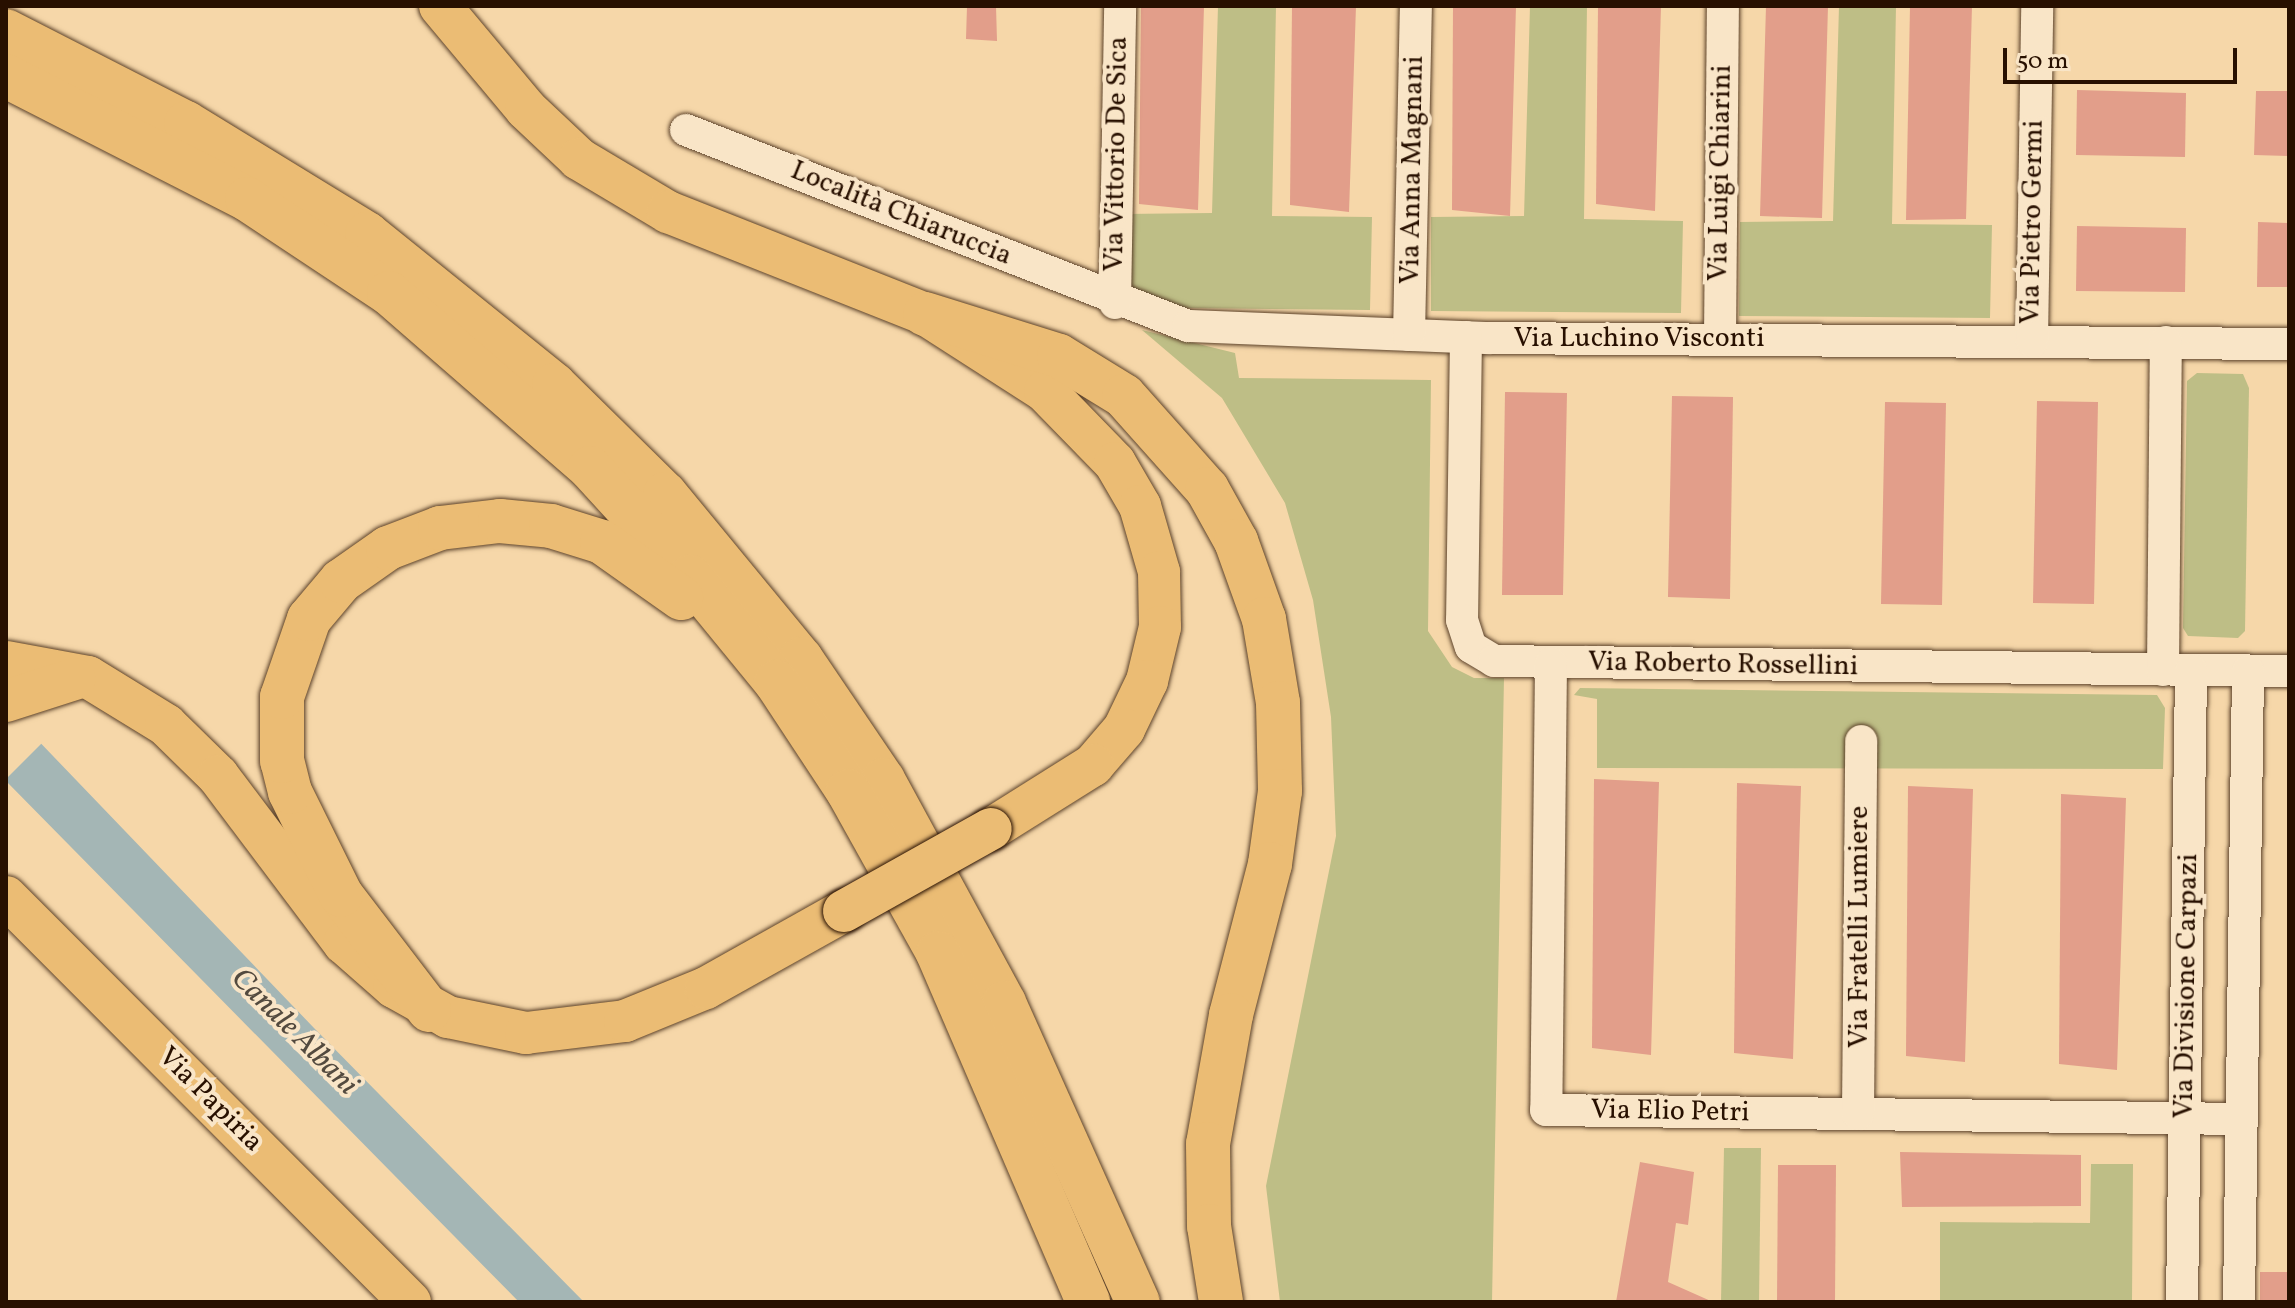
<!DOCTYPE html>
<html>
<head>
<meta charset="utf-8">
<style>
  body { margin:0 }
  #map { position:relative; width:2295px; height:1308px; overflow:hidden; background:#f6d7a9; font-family:Vollkorn,serif }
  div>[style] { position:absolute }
  .green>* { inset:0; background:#bebe86 }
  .water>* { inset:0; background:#a4b6b5 }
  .pier>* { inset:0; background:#f6d7a9 }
  .building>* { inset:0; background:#e29e8a }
  .roads { filter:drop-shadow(0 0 2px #5c422a) drop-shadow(0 0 2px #5c422a) }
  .minor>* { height:32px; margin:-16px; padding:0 16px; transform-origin:16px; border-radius:16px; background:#f9e5c7 }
  .major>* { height:42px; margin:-21px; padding:0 21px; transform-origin:21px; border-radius:21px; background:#ebbc74 }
  .highway>* { height:44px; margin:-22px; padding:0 22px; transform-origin:22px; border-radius:22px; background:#ebbc74 }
  .bridges { filter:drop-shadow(0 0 2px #281000) drop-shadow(0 0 2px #281000) }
  .major-bridge>* { height:42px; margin:-21px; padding:0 21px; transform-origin:21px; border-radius:21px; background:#ebbc74 }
  span { translate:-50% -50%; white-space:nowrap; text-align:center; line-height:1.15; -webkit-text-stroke:8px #f9e5c7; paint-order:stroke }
  .street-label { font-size:28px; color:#281000 }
  .water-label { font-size:30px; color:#534a3f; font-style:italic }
  .frame { position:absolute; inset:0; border:8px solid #281000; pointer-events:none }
  .scale { position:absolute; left:2003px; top:48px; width:234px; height:36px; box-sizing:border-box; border:4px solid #281000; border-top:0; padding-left:10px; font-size:24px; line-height:28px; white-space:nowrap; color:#281000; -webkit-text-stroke:6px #f9e5c7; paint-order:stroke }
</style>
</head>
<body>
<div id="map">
  <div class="green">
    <i style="clip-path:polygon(1218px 6px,1276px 6px,1272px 216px,1372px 217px,1370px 310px,1182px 308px,1121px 286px,1123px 214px,1212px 213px)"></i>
    <i style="clip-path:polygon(1530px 6px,1587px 6px,1584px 219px,1683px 221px,1681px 313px,1431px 311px,1431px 217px,1524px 216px)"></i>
    <i style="clip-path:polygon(1839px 6px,1896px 6px,1892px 224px,1992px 225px,1990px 318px,1739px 316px,1740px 222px,1833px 221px)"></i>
    <i style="clip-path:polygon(1142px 330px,1235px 353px,1239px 378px,1431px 380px,1428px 631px,1452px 667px,1474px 678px,1504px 678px,1492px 1302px,1280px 1302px,1266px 1186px,1336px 836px,1331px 717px,1313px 600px,1285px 503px,1222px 398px)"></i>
    <i style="clip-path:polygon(2197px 373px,2243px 374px,2249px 388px,2245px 631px,2238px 638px,2188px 636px,2183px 628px,2187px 381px)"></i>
    <i style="clip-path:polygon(1580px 688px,2157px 695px,2165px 708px,2163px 769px,1597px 768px,1597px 699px,1574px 695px)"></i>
    <i style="clip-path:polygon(1724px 1148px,1761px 1148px,1759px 1302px,1721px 1302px)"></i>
    <i style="clip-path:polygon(2091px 1164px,2133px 1164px,2132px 1302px,1940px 1302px,1940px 1222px,2090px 1223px)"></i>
  </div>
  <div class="water">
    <i style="clip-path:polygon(6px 707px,314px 1028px,584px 1302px,519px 1302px,6px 781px)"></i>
  </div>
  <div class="pier">
    <i style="clip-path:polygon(6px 703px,44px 741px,6px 779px)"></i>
  </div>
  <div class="building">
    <i style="clip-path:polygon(967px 6px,996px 6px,997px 41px,966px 39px)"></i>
    <i style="clip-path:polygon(1141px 6px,1204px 6px,1198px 210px,1139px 204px)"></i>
    <i style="clip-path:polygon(1292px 6px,1356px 6px,1349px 212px,1290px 205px)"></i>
    <i style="clip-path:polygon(1453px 6px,1516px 6px,1510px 216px,1452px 210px)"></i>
    <i style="clip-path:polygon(1598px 6px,1661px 6px,1655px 211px,1596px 204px)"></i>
    <i style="clip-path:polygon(1766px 6px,1828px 6px,1822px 218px,1760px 216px)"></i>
    <i style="clip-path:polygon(1910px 6px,1972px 6px,1966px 219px,1906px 220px)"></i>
    <i style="clip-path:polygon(2077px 90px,2186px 93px,2185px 157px,2076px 155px)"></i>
    <i style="clip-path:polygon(2256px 91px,2289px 91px,2289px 156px,2254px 155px)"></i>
    <i style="clip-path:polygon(2258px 222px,2289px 223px,2289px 287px,2257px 287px)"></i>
    <i style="clip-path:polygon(2077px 226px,2186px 228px,2185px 292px,2076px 291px)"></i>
    <i style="clip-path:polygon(1505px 392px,1567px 393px,1563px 595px,1502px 595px)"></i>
    <i style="clip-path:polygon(1672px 396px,1733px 397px,1730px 599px,1668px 597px)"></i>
    <i style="clip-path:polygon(2037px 401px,2098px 402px,2094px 604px,2033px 603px)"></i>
    <i style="clip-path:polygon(1885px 402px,1946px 403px,1942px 605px,1881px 604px)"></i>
    <i style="clip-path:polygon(1594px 779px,1659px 782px,1651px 1055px,1592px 1048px)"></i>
    <i style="clip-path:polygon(1737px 783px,1801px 786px,1793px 1059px,1734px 1053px)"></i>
    <i style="clip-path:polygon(1908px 786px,1973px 789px,1965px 1062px,1906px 1056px)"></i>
    <i style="clip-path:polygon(2061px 794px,2126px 798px,2117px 1070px,2059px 1064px)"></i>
    <i style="clip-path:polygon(1900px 1152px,2081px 1155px,2081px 1206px,1902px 1207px)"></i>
    <i style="clip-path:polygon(1640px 1162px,1694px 1172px,1688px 1225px,1676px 1223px,1668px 1282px,1713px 1302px,1616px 1302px)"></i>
    <i style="clip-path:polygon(1778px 1165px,1836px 1165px,1835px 1302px,1777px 1302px)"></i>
    <i style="clip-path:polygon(2260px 1272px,2289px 1272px,2289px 1302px,2260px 1302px)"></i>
  </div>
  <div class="roads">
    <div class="minor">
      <i style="left:686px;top:130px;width:539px;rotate:21.33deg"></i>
      <i style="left:1188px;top:326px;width:300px;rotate:2.3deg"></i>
      <i style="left:1488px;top:338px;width:801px;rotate:0.43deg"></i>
      <i style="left:1115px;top:303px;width:297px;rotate:-89deg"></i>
      <i style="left:1409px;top:335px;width:329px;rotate:-88.8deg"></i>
      <i style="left:1466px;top:337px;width:283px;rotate:90.8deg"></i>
      <i style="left:1462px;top:620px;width:28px;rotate:72deg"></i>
      <i style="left:1471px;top:647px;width:27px;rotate:31deg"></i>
      <i style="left:1494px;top:661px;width:795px;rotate:0.72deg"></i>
      <i style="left:1720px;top:339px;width:333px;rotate:-89.5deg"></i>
      <i style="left:2032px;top:341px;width:335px;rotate:-89.1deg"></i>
      <i style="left:1551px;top:663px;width:447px;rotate:90.6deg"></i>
      <i style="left:1546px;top:1110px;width:696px;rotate:0.74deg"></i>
      <i style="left:2163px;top:670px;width:328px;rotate:-89.5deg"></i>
      <i style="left:1858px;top:1114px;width:373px;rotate:-89.5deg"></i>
      <i style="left:2182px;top:1302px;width:632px;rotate:-89.18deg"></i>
      <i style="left:2239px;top:1302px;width:631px;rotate:-89.18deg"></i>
    </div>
    <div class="major">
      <i style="left:440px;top:6px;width:134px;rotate:50.1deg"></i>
      <i style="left:526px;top:109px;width:73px;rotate:43.3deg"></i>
      <i style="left:579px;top:159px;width:104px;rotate:30.8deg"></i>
      <i style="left:668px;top:212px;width:277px;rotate:21.6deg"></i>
      <i style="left:925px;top:314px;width:143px;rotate:32.7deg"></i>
      <i style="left:1045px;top:391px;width:100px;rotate:45.8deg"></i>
      <i style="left:1115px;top:463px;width:50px;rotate:59.8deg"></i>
      <i style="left:1140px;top:506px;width:69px;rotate:73.9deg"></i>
      <i style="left:1159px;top:572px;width:55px;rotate:89deg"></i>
      <i style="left:1160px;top:627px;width:56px;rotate:103.5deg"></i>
      <i style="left:1147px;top:681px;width:53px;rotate:115.6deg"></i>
      <i style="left:1124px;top:729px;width:48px;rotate:130.7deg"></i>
      <i style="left:1093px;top:765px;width:120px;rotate:147.9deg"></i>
      <i style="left:6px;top:662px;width:83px;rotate:10.4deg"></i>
      <i style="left:88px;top:677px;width:92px;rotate:31.6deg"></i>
      <i style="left:166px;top:725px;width:73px;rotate:44.4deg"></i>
      <i style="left:218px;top:776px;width:209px;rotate:53deg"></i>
      <i style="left:344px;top:943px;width:67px;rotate:41.3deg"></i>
      <i style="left:394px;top:987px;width:62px;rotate:29.1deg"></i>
      <i style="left:448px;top:1017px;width:80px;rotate:11.6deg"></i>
      <i style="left:526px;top:1033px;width:100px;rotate:-6.9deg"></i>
      <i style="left:625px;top:1021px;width:87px;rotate:-22.2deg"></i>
      <i style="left:706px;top:988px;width:158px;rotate:-29.2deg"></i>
      <i style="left:6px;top:701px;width:72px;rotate:-17.7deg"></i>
      <i style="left:6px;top:897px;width:572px;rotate:45.07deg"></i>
    </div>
    <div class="highway">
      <i style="left:6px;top:31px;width:202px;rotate:27.1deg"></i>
      <i style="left:186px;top:123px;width:212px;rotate:31.5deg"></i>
      <i style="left:367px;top:234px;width:240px;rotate:38.9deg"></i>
      <i style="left:554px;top:385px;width:156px;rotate:44.5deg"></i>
      <i style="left:665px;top:494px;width:214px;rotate:50.5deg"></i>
      <i style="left:801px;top:659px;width:146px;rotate:55.9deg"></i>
      <i style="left:883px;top:780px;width:254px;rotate:61.5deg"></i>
      <i style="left:1004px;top:1003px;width:328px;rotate:65.9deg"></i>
      <i style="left:6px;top:76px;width:271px;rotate:27deg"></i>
      <i style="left:247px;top:199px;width:170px;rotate:33.5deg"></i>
      <i style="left:389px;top:293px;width:267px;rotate:41deg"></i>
      <i style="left:590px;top:468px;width:148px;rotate:47.5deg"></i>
      <i style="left:690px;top:577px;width:136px;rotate:50.7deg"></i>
      <i style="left:776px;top:682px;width:131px;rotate:56.6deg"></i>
      <i style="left:848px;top:791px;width:185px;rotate:60.9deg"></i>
      <i style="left:938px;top:953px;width:380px;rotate:66.7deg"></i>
      <i style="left:925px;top:314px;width:140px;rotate:17.4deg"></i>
      <i style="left:1059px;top:356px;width:76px;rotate:31.6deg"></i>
      <i style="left:1124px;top:396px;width:125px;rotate:48.3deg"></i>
      <i style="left:1207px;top:489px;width:60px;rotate:60.9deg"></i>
      <i style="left:1236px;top:541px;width:83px;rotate:70.3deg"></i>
      <i style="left:1264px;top:619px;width:85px;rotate:80.5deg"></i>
      <i style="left:1278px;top:703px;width:88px;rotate:88.7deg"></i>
      <i style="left:1280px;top:791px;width:74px;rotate:97.8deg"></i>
      <i style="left:1270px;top:864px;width:156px;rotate:104.5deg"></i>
      <i style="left:1231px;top:1015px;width:131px;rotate:100.1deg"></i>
      <i style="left:1208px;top:1144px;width:82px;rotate:89.3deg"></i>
      <i style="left:1209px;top:1226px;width:77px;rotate:81deg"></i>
      <i style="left:429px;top:1010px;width:145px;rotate:-127.4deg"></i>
      <i style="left:341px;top:895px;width:115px;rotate:-116.3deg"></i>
      <i style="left:290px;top:792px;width:32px;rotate:-104deg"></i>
      <i style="left:282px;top:761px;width:64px;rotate:-90deg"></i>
      <i style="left:282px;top:697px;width:83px;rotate:-70.9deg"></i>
      <i style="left:309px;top:619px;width:50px;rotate:-49.9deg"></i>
      <i style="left:341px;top:581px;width:57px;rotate:-35.1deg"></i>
      <i style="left:388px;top:548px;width:56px;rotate:-21deg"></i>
      <i style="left:440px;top:528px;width:60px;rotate:-6.7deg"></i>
      <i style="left:500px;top:521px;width:51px;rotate:5.6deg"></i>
      <i style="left:551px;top:526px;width:53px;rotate:17.4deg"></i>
      <i style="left:602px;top:542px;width:97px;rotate:35.3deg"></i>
    </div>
  </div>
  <div class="bridges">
    <div class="major-bridge">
      <i style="left:844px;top:911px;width:168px;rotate:-29.2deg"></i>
    </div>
  </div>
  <div class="street-label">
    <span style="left:1117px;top:154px;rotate:-89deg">Via Vittorio De Sica</span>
    <span style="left:1413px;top:170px;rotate:-89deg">Via Anna Magnani</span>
    <span style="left:1721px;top:173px;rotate:-89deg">Via Luigi Chiarini</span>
    <span style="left:901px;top:214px;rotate:22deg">Località Chiaruccia</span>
    <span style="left:2033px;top:222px;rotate:-89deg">Via Pietro Germi</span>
    <span style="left:1639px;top:339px">Via Luchino Visconti</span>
    <span style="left:1723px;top:665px;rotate:1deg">Via Roberto Rossellini</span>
    <span style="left:1860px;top:927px;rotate:-90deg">Via Fratelli Lumiere</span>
    <span style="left:2187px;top:986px;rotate:-89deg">Via Divisione Carpazi</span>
    <span style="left:210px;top:1100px;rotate:45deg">Via Papiria</span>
    <span style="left:1670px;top:1112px;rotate:1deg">Via Elio Petri</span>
  </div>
  <div class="water-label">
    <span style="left:294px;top:1032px;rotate:45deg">Canale Albani</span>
  </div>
  <div class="frame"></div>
  <div class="scale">50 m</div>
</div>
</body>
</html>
